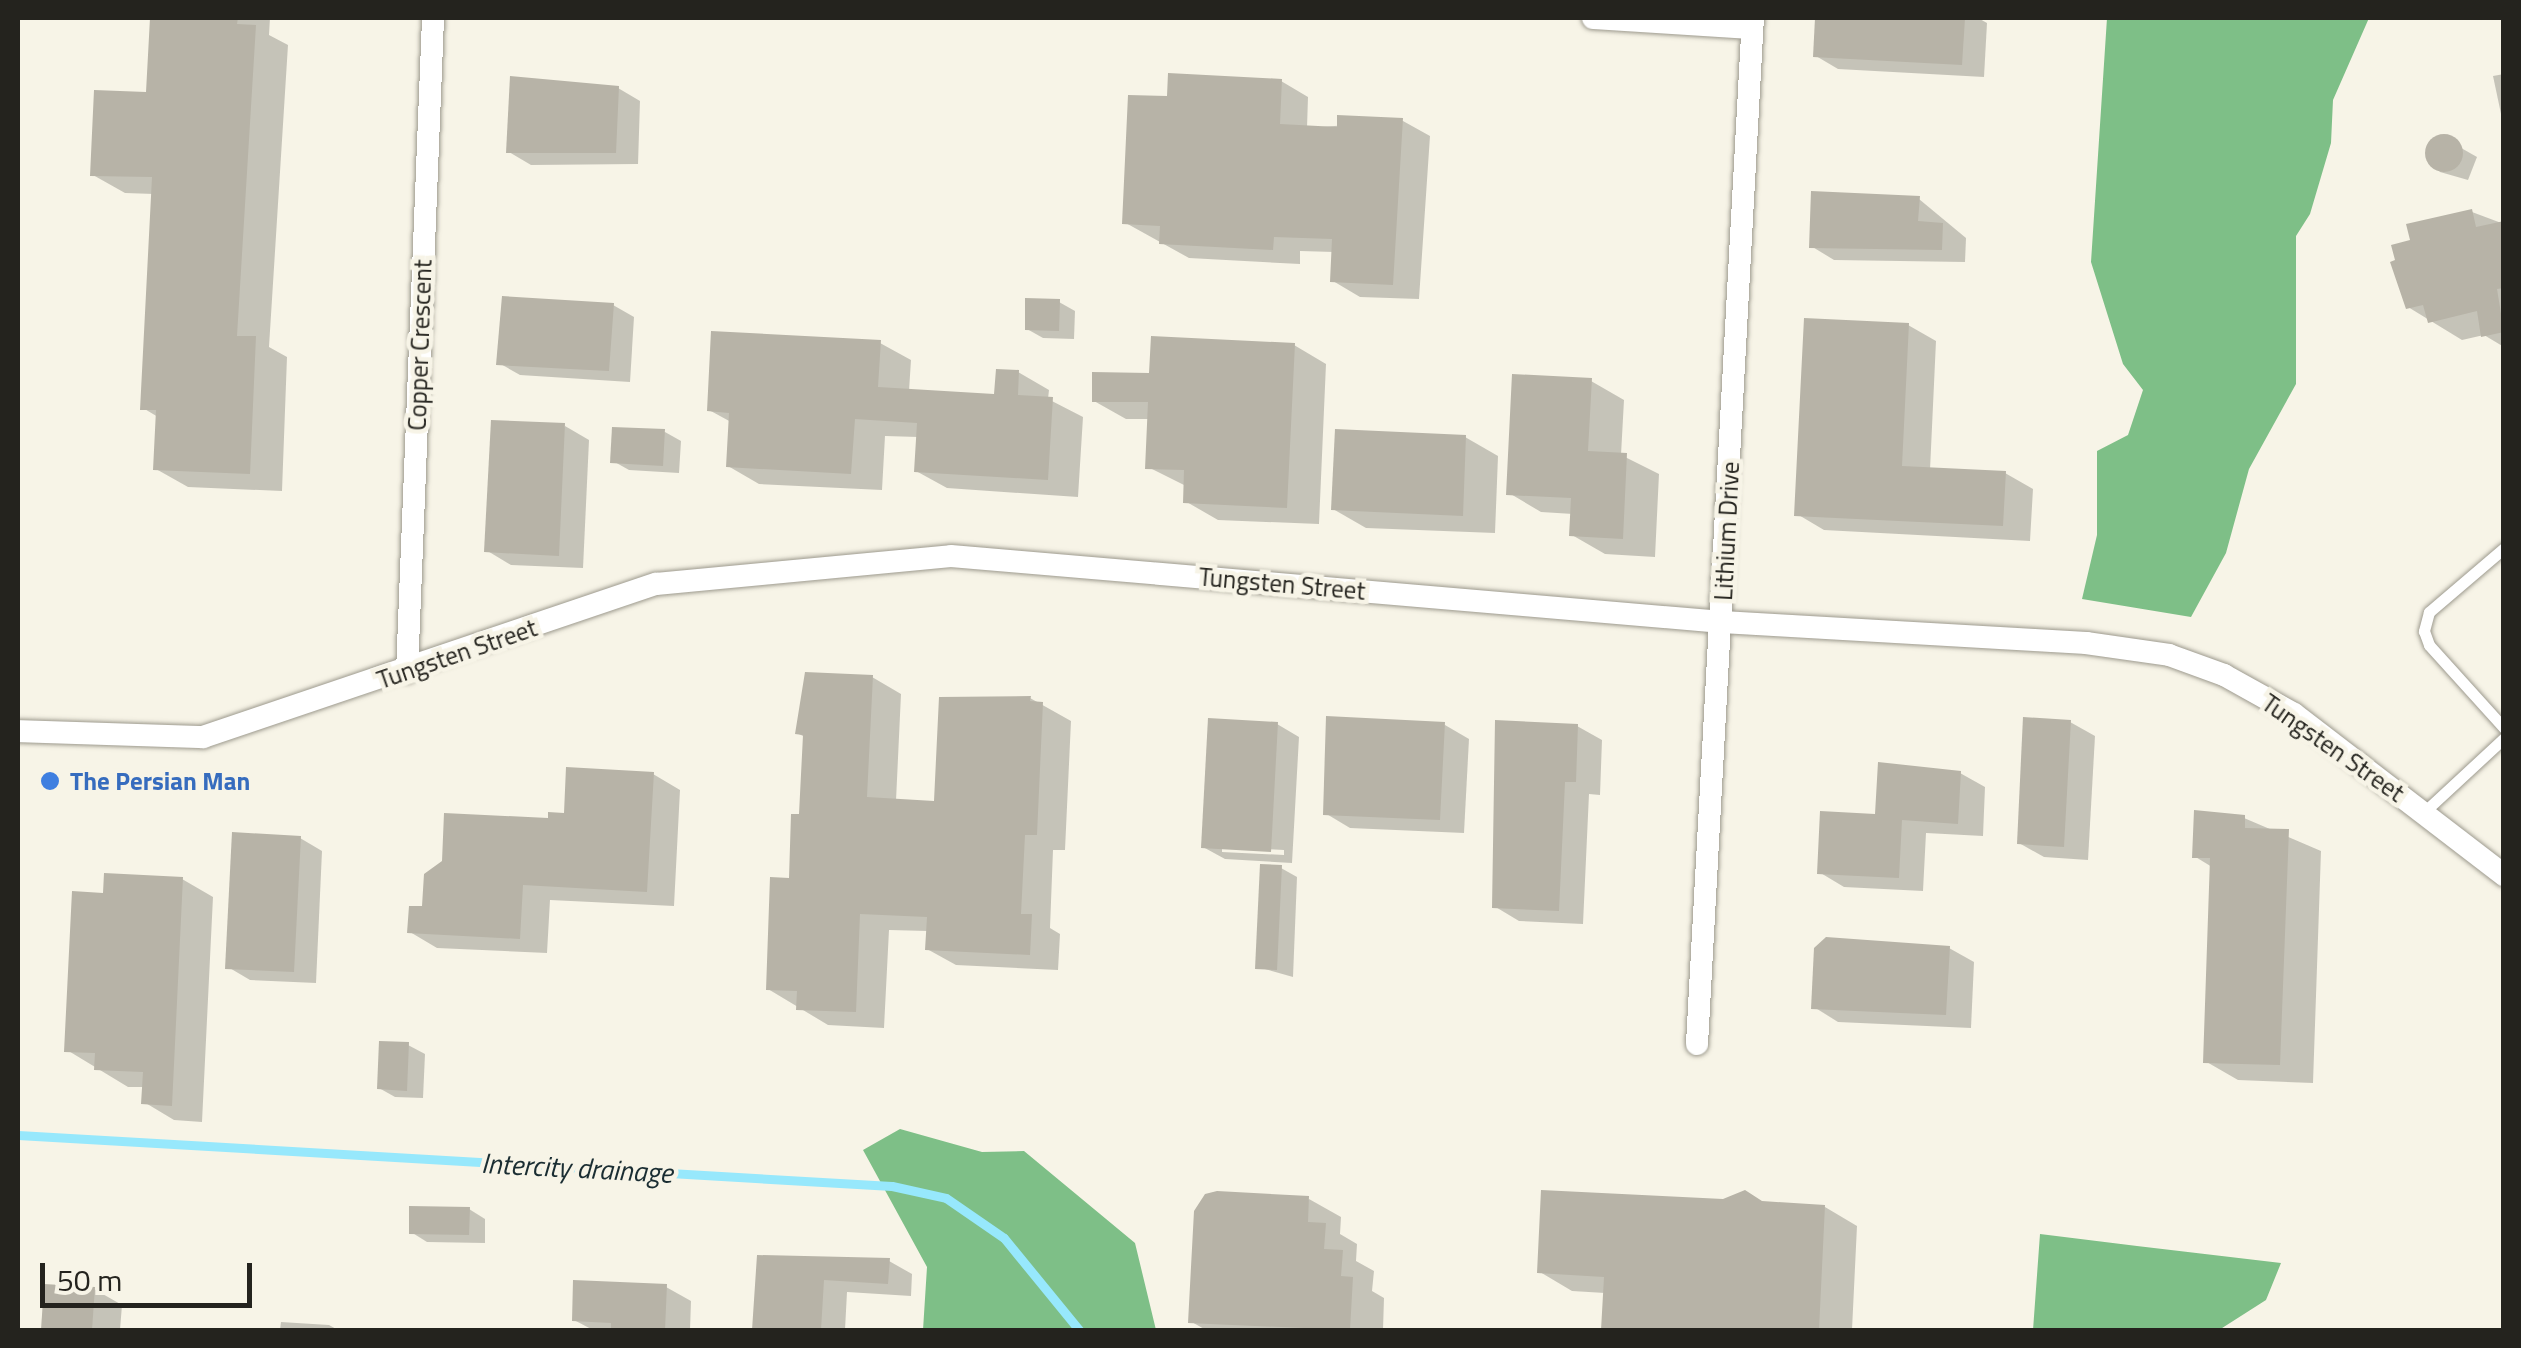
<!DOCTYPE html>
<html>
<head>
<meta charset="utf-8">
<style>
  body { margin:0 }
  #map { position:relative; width:2521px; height:1348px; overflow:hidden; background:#f7f4e7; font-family:"Titillium Web",sans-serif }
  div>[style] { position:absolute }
  .forest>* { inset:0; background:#7ebf87 }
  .shadow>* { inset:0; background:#0003 }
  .stream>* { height:9px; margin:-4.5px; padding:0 4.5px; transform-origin:4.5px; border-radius:4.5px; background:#97e8fc }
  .building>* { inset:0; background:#b7b3a7 }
  .round { border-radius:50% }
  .roads { filter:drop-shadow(0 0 2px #9d9a8e) drop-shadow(0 0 2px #9d9a8e) }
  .service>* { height:11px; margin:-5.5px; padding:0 5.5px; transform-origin:5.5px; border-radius:5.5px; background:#fff }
  .minor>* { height:22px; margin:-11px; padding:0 11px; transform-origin:11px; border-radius:11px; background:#fff }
  .dots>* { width:28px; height:28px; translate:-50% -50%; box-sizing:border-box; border:5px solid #f7f4e7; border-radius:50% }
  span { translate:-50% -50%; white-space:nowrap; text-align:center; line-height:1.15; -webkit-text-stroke:9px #f7f4e7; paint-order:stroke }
  .street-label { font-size:25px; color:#24231e }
  .shop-label { font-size:25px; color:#366cbe; font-weight:700 }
  .left { translate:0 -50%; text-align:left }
  .water-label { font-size:28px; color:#1a2d32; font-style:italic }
  .frame { position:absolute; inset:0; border:20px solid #24231e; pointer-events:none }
  .scale { position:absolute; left:40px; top:1263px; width:212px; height:45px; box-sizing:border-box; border:5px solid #24231e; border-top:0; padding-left:12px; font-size:30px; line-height:35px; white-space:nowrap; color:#24231e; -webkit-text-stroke:8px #f7f4e7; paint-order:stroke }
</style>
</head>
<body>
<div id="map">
  <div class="forest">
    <i style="clip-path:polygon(2107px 18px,2369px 18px,2333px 100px,2331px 143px,2310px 214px,2296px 236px,2296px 384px,2249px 469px,2226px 553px,2191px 617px,2082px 599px,2097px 535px,2097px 451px,2128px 435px,2143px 390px,2123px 364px,2091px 262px)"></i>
    <i style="clip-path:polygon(900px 1129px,982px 1152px,1024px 1151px,1135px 1243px,1156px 1330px,923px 1330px,927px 1267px,863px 1150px)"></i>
    <i style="clip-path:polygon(2040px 1234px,2137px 1246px,2281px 1263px,2266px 1300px,2219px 1330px,2033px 1330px)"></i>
  </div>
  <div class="shadow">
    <i style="clip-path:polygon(153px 18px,270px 18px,269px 35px,288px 45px,269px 347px,287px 357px,282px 491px,188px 487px,156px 469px,158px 417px,143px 408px,154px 194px,125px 193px,93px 175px,149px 95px)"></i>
    <i style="clip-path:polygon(1818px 18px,1978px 18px,1987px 23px,1984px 77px,1838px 69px,1816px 56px)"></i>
    <i style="clip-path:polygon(2504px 74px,2504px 128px,2493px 76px)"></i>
    <i style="clip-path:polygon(1281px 81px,1308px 97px,1307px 128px,1403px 121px,1430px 136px,1419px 299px,1360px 297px,1333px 281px,1334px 252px,1300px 251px,1300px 264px,1189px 258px,1124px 222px,1169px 98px)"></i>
    <i style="clip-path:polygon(618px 88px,640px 101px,638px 164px,531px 165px,509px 152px)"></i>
    <i style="clip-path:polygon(2440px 136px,2477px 157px,2468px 180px,2440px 172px,2428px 156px)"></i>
    <i style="clip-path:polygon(1919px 199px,1966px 238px,1965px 262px,1834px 260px,1811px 246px)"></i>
    <i style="clip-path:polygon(2472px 212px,2504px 224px,2504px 347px,2484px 335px,2462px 340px,2408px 307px,2413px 242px)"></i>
    <i style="clip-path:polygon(1059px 302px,1075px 311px,1074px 339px,1043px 338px,1027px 329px)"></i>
    <i style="clip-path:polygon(613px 305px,634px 317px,630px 382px,520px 375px,499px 363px)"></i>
    <i style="clip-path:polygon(1908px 325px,1936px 341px,1930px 470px,2005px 473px,2033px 489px,2030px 541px,1824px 530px,1797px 514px)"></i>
    <i style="clip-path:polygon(880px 343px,911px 360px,909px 391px,997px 396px,1018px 372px,1049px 390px,1048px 399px,1083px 417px,1078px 497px,947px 488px,916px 471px,918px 437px,885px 436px,882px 490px,759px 484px,728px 466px,731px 422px,709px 410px)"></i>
    <i style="clip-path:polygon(1294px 345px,1326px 364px,1319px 524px,1218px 520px,1185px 501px,1186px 486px,1148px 467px,1150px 419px,1126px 419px,1094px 401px)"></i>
    <i style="clip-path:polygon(1591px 381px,1624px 400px,1621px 455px,1659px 474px,1655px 557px,1605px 554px,1572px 535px,1573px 514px,1541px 512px,1509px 493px)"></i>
    <i style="clip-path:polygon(565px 426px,589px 440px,583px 568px,511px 565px,486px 550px)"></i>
    <i style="clip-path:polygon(665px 432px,681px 441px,679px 473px,629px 470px,613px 461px)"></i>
    <i style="clip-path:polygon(1465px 437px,1498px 456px,1495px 533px,1366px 528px,1333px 509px)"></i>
    <i style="clip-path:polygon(872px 677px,901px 694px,896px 801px,936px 804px,1030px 698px,1071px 721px,1065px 850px,1053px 850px,1050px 928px,1060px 934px,1058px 970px,956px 965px,927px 949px,928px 931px,889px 930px,884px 1028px,828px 1025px,768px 989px,802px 817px,805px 737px,797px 733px)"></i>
    <i style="clip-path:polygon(2070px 722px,2095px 736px,2088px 860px,2044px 857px,2019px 843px)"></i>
    <i style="clip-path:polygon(evenodd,1277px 724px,1299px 737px,1292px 863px,1225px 859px,1203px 847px,1277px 724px,1222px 847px,1284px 850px,1284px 855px,1222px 852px,1222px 847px)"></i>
    <i style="clip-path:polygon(1445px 725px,1469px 739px,1464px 833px,1350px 828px,1325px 813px)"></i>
    <i style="clip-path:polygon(1577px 726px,1602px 740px,1600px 795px,1589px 794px,1583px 924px,1519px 921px,1494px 906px)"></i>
    <i style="clip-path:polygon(1960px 773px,1985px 787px,1983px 836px,1926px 833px,1923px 891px,1844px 887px,1819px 872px,1878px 817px)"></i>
    <i style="clip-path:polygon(653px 774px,680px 790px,674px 906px,550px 900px,547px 953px,437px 948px,410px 932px,424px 908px,550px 821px)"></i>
    <i style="clip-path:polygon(2244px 818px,2321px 851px,2313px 1083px,2238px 1080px,2205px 1061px,2212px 867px,2194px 856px)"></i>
    <i style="clip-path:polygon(300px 838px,322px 851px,316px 983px,250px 980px,228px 967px)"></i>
    <i style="clip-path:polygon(1281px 868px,1297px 877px,1293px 977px,1258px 967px)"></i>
    <i style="clip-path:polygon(182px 879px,213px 897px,202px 1122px,174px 1120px,144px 1102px,144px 1087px,128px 1087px,67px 1050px,105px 895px)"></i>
    <i style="clip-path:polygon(1949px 948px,1974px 962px,1971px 1028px,1838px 1022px,1814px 1007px)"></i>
    <i style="clip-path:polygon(408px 1045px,425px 1054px,423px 1098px,395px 1097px,379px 1088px)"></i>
    <i style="clip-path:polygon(1309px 1199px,1341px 1217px,1340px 1234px,1357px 1244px,1356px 1261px,1374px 1271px,1372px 1291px,1384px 1298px,1383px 1330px,1206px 1330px,1190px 1321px)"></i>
    <i style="clip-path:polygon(1764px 1204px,1825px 1207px,1857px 1226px,1852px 1330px,1604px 1330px,1605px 1293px,1572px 1291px,1540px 1272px)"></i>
    <i style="clip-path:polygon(469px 1209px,485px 1219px,485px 1243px,427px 1242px,411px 1232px)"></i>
    <i style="clip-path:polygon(759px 1257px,889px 1261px,912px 1274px,911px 1296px,847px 1292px,845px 1330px,755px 1330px)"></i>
    <i style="clip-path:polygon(46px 1287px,94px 1289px,122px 1305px,120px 1330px,130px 1330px,44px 1330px)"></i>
    <i style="clip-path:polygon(666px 1287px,691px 1301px,690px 1330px,593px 1330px,574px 1320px)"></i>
    <i style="clip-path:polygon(281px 1322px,329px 1325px,338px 1330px,280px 1330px)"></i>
  </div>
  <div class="stream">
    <i style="left:18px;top:1135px;width:875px;rotate:3.34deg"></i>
    <i style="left:892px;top:1186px;width:55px;rotate:12.5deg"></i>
    <i style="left:946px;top:1198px;width:70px;rotate:34.6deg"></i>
    <i style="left:1004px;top:1238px;width:119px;rotate:50.8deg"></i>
  </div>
  <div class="building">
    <i style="clip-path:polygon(150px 18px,238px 18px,237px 24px,256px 25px,237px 336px,256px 336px,250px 474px,153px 470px,156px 410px,140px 410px,152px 177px,90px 176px,94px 90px,146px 92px)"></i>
    <i style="clip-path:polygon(1815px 18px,1965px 18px,1962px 65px,1813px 57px)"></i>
    <i style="clip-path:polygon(1168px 73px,1282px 79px,1280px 124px,1337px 127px,1337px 115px,1403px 118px,1393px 285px,1330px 282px,1332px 239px,1274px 237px,1273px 250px,1159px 244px,1160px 226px,1122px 224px,1128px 95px,1167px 96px)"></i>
    <i style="clip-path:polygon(510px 76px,619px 86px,616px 153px,506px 153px)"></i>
    <i class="round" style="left:2425px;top:134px;width:38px;height:38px"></i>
    <i style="clip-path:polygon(1811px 191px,1920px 196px,1918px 221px,1943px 223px,1942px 250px,1809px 248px)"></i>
    <i style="clip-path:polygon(2472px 209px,2476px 227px,2504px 221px,2504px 288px,2497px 289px,2504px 332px,2481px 337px,2477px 311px,2428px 323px,2423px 305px,2406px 309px,2390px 262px,2395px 260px,2391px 245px,2410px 240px,2406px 224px)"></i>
    <i style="clip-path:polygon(502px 296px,614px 303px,609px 371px,496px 365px)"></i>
    <i style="clip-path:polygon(1025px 298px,1060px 299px,1059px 331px,1025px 330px)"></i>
    <i style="clip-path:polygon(1804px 318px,1909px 323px,1902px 466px,2006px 471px,2003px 526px,1794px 516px)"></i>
    <i style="clip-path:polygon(711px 331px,881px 340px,878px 387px,994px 394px,996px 369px,1019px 370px,1018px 395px,1053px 397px,1048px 480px,914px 472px,917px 423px,855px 419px,851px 474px,726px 467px,729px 413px,707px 411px)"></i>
    <i style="clip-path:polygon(1151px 336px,1295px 343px,1287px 508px,1183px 503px,1184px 470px,1145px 469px,1148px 402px,1092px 402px,1092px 372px,1149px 373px)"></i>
    <i style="clip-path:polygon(1512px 374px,1592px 378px,1588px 451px,1627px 453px,1623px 539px,1569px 536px,1571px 498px,1506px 495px)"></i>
    <i style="clip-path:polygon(491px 420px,565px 423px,559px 556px,484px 552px)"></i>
    <i style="clip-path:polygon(612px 427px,665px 429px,663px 466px,610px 463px)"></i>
    <i style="clip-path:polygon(1335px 429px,1466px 435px,1463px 516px,1331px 510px)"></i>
    <i style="clip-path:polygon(805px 672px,873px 675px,867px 797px,934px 801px,939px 697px,1031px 696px,1030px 701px,1043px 702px,1037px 835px,1025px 835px,1021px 914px,1032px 914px,1030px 955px,925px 950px,927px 917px,860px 914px,856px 1012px,796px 1010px,797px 991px,766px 990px,770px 877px,789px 878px,791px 814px,799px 814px,803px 735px,795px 734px)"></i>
    <i style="clip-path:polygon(1326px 716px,1445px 722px,1440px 820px,1323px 815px)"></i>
    <i style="clip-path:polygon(2023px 717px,2071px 720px,2064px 847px,2017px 844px)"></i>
    <i style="clip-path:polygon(1208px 718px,1278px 722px,1271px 852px,1201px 848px)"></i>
    <i style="clip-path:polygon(1495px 720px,1578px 724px,1576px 782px,1565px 782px,1559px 911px,1492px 908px)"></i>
    <i style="clip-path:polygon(1878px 762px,1961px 771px,1958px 824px,1902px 820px,1899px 878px,1817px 874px,1820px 811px,1875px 814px)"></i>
    <i style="clip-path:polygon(566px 767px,654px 772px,647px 892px,523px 885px,520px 939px,407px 933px,409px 906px,422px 906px,424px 874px,442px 861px,444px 813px,548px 818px,548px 812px,564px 813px)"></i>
    <i style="clip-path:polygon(2194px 810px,2245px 815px,2245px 828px,2289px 829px,2280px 1065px,2203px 1063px,2210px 858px,2192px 858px)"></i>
    <i style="clip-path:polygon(232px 832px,301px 836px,294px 972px,225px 969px)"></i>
    <i style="clip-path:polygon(1260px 864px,1282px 865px,1277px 970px,1255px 969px)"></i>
    <i style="clip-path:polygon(104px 873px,183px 877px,172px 1106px,141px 1104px,143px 1072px,94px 1070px,95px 1053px,64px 1052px,72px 891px,103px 893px)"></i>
    <i style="clip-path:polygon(1826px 937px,1950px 946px,1946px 1015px,1811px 1009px,1814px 948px)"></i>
    <i style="clip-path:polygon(379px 1041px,409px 1042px,407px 1091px,377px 1089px)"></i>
    <i style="clip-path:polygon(1541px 1190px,1723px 1199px,1745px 1190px,1762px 1201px,1825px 1205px,1819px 1330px,1601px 1330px,1604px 1277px,1537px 1273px)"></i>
    <i style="clip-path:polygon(1217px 1191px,1309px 1196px,1308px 1222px,1326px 1223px,1324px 1249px,1343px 1250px,1341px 1276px,1353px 1277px,1350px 1330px,1188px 1323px,1194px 1211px,1205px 1194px)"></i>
    <i style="clip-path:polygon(409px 1206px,470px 1207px,469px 1235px,409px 1234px)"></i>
    <i style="clip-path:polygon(757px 1255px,890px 1258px,888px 1284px,824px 1280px,821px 1330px,752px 1330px)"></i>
    <i style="clip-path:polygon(573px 1280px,667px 1284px,665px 1330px,611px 1330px,611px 1323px,572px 1321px)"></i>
    <i style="clip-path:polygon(44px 1284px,95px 1287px,92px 1330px,41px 1330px)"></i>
  </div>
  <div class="roads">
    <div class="service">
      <i style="left:2504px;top:548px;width:99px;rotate:139.5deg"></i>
      <i style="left:2429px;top:612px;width:20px;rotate:105deg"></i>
      <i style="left:2424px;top:631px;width:15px;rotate:70deg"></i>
      <i style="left:2429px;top:645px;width:112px;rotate:47.9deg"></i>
      <i style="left:2423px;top:813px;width:110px;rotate:-42.8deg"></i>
    </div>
    <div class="minor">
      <i style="left:1593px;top:18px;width:159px;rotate:3.6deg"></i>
      <i style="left:407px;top:672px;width:655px;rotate:-87.72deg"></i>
      <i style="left:18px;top:731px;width:185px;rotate:1.9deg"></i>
      <i style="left:203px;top:737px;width:478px;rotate:-18.7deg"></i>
      <i style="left:656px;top:584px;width:296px;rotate:-5.4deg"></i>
      <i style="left:951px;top:556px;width:774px;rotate:4.89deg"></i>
      <i style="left:1722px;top:622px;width:365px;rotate:3.3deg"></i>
      <i style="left:2086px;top:643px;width:84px;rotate:8.2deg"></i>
      <i style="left:2169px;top:655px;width:59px;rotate:20deg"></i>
      <i style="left:2224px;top:675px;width:80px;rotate:29.1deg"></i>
      <i style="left:2294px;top:714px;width:265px;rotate:37.5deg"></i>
      <i style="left:1697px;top:1044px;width:1028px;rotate:-86.88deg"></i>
    </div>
  </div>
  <div class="dots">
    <i style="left:50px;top:781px;background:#3f7fe0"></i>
  </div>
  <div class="street-label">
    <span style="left:420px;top:345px;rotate:-88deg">Copper Crescent</span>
    <span style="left:1727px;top:531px;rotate:-87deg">Lithium Drive</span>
    <span style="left:1282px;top:584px;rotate:5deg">Tungsten Street</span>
    <span style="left:457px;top:654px;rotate:-19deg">Tungsten Street</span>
    <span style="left:2333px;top:748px;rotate:35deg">Tungsten Street</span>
  </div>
  <div class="shop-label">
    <span class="left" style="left:70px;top:781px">The Persian Man</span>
  </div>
  <div class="water-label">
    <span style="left:577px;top:1168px;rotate:3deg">Intercity drainage</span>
  </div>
  <div class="frame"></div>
  <div class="scale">50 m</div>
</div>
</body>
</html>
